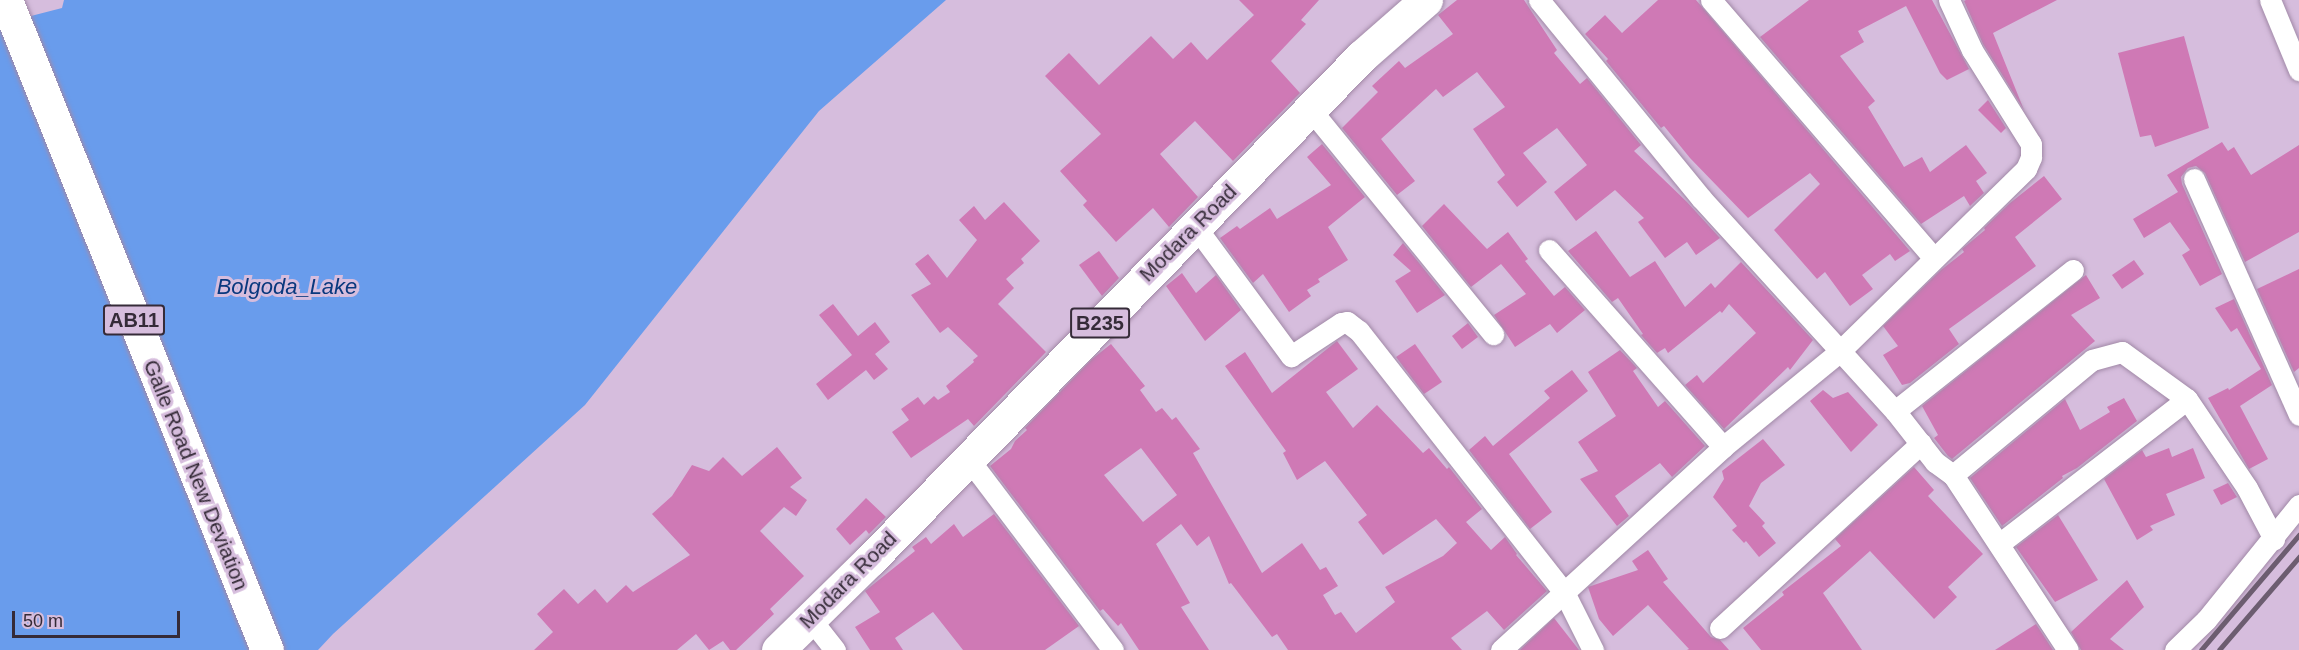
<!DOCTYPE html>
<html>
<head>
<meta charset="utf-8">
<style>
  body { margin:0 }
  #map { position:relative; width:2299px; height:650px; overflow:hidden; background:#d6bddd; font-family:Helvetica,sans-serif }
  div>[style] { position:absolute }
  .water>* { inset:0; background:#699cec }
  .building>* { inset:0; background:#cf79b5 }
  .roads { filter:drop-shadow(0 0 2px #a189a7) drop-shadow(0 0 2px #a189a7) }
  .street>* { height:21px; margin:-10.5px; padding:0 10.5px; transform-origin:10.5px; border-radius:10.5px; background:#fff }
  .primary>* { height:33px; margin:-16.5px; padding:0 16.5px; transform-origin:16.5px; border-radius:16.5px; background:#fff }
  .rail>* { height:4.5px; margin:-2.25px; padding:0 2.25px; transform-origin:2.25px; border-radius:2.25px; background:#6c5d70 }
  span { translate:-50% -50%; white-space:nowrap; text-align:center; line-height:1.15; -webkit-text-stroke:6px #d6bddd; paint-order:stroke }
  .shield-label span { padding:2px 4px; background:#d6bddd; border:2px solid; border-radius:4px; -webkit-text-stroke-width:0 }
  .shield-label { font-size:20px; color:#352b38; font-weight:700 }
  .street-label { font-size:21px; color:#352b38 }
  .water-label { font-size:22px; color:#09387e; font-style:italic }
  .scale { position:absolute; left:12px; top:611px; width:168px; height:27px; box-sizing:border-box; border:3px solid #352b38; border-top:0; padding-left:8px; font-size:18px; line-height:21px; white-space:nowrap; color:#352b38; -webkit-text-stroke:4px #d6bddd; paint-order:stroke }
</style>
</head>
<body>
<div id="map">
  <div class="water">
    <i style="clip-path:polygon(64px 0,946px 0,819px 111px,585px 405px,333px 634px,318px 650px,0 650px,0 24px,62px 8px)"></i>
  </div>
  <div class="building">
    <i style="clip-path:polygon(1239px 0,1319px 0,1301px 20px,1306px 24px,1271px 61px,1300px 93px,1233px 161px,1195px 121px,1160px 154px,1198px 197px,1169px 227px,1153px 208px,1116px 242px,1083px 205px,1087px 201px,1060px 171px,1101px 134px,1045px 76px,1069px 53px,1099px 85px,1151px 36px,1173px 59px,1191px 42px,1207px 60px,1254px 15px)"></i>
    <i style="clip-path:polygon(1457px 0,1524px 0,1557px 50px,1554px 53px,1580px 84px,1587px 78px,1641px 145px,1634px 151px,1687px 202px,1720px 238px,1696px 255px,1687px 242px,1665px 258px,1638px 222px,1644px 218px,1615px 190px,1576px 221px,1554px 192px,1587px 165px,1557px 128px,1523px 153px,1547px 182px,1517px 207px,1497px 182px,1505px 175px,1473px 129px,1505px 107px,1477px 72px,1443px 97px,1436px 89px,1381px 139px,1415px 181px,1397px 195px,1342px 128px,1378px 92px,1372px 86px,1399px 61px,1405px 68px,1453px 34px,1438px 15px)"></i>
    <i style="clip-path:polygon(1658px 0,1696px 0,1910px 251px,1895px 261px,1890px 254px,1862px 275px,1873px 289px,1850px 306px,1825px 272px,1817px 279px,1774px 230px,1820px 184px,1810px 173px,1748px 218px,1690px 158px,1664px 126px,1661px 128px,1606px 61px,1608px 59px,1585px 34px,1605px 15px,1622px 33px)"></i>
    <i style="clip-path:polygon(1809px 0,1932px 0,1969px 69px,1947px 80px,1940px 73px,1906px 6px,1858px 31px,1864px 42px,1840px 56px,1875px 101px,1868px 107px,1904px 167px,1922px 157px,1930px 172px,1966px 145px,1987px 173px,1976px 181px,1984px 193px,1970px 206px,1964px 196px,1921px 224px,1760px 37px)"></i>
    <i style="clip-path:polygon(1966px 0,2057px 0,1993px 33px,2024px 110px,1983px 44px,1964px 1px)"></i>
    <i style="clip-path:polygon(2184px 36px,2209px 128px,2155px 147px,2151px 135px,2140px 137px,2118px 53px)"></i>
    <i style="clip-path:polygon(1988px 100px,2006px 128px,2001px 133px,1978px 110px)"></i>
    <i style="clip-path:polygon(2222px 142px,2228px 151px,2234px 147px,2251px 175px,2299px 145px,2299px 232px,2245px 262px,2205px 173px,2196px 166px,2188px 168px,2181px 177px,2182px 184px,2222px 274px,2200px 286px,2182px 255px,2190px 250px,2170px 222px,2144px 238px,2133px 219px,2178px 192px,2167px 175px)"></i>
    <i style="clip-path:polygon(1322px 144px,1365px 197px,1328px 227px,1348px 260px,1318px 279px,1320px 282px,1307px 290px,1311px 296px,1289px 312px,1263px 274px,1253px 283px,1220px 238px,1237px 226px,1240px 229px,1270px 208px,1277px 219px,1331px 185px,1307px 157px)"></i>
    <i style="clip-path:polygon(2044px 176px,2062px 199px,2015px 237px,2036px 266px,1949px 329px,1959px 344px,1910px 383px,1902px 385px,1883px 355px,1898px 346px,1883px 326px,1941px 270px,1964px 252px,1962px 249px,1985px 230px,1984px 228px,2010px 203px)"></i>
    <i style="clip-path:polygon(1004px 202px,1040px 241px,1021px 259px,1024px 263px,1006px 279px,1014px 288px,998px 304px,1046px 352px,974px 426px,968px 419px,911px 458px,892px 432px,909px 420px,901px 409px,918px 397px,924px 405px,934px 396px,938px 400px,950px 392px,946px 386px,974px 362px,973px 360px,978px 356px,948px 327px,940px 333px,911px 295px,931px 284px,915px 264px,928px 254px,947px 278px,977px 240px,959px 220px,974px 206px,985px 220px)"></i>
    <i style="clip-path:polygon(1444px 204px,1487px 249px,1508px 232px,1528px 259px,1525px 261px,1554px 296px,1565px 287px,1585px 310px,1557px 333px,1550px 324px,1515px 347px,1494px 315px,1526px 294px,1501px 264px,1471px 287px,1422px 226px)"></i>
    <i style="clip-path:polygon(1596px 231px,1630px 277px,1655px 261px,1685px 307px,1711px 283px,1715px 288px,1741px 262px,1813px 340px,1790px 370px,1788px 367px,1724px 429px,1685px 385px,1697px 375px,1703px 383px,1756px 333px,1729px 304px,1722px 313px,1720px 311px,1668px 353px,1665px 348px,1657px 353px,1641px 335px,1643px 334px,1618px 298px,1612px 302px,1568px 251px)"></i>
    <i style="clip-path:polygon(1403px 243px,1445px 295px,1417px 313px,1395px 281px,1411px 271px,1393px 255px)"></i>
    <i style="clip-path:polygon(1099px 251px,1119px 278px,1102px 296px,1079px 265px)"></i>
    <i style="clip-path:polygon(2134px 260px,2144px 274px,2122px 289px,2112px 275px)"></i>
    <i style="clip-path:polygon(2299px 269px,2299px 368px,2294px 372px,2257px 289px)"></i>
    <i style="clip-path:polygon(1182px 273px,1196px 293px,1216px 275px,1241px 310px,1205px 341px,1166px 286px)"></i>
    <i style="clip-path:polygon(2086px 275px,2100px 298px,2071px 315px,2095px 341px,1952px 459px,1948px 456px,1934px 438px,1938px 435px,1922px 406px)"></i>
    <i style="clip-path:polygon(2234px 299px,2272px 385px,2240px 406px,2268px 459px,2249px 469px,2208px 398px,2228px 388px,2229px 390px,2261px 369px,2237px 328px,2231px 332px,2215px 308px)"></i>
    <i style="clip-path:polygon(833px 304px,858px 336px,875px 322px,890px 342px,875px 354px,888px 369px,874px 380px,866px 370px,828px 400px,816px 384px,852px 355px,819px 315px)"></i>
    <i style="clip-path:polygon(1468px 323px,1478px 337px,1462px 349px,1452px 336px)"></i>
    <i style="clip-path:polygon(evenodd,1337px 341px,1358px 369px,1326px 392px,1353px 428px,1377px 405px,1423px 453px,1429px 448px,1447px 469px,1449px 467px,1482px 509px,1466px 522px,1491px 550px,1505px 537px,1517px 554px,1516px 555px,1547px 591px,1504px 630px,1487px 611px,1451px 638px,1462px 650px,1288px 650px,1277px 634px,1272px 637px,1231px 583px,1229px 584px,1209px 536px,1197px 546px,1181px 524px,1156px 544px,1190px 603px,1181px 607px,1209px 650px,1139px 650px,1121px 623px,1118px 626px,1103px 609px,1100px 611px,990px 466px,1011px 449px,1015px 441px,1027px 430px,1025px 428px,1092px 359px,1111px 344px,1145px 386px,1140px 390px,1156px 412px,1162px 408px,1172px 420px,1176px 417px,1200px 449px,1193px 453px,1262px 573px,1302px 543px,1320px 570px,1326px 567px,1338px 586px,1323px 595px,1335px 615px,1341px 612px,1356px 633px,1395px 602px,1385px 587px,1443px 556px,1457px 543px,1436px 519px,1383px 555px,1358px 522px,1367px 515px,1325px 461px,1297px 480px,1283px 453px,1286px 451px,1225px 366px,1245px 352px,1272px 393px,1337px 341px,1141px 448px,1177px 495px,1143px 522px,1104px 475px,1141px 448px)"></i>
    <i style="clip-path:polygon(1415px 344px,1442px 382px,1424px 394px,1396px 357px)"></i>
    <i style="clip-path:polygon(1620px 350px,1637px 368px,1633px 371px,1658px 407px,1665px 401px,1705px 446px,1672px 477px,1660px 463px,1615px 496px,1629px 516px,1617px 526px,1580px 479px,1598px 471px,1578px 442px,1616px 416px,1588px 372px)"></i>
    <i style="clip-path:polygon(1572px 370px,1588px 391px,1509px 454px,1552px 512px,1530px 529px,1469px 450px,1485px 436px,1493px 446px,1550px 398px,1544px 391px)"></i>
    <i style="clip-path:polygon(1823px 390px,1833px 398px,1848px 392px,1878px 425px,1851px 452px,1810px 401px)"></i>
    <i style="clip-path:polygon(2124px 398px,2137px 421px,2077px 468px,2062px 476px,2063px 478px,2002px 526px,1970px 478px,2065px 399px,2080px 430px,2110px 412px,2107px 407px)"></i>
    <i style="clip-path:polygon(1763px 439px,1785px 465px,1761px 483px,1749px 506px,1765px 523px,1762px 526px,1776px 543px,1759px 557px,1746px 541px,1744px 543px,1732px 530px,1737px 526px,1713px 497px,1724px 479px,1722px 471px)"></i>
    <i style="clip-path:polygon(777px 447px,802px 478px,790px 487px,807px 500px,796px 516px,784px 507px,760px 531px,804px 576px,770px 609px,774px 614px,736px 650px,730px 650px,723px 641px,709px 650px,696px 634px,677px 650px,534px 650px,553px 632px,537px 614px,564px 589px,578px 604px,595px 589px,607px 603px,626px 585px,633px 592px,690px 555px,652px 514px,672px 496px,692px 465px,709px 471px,723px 457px,742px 476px)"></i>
    <i style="clip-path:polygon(2169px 448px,2172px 457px,2193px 448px,2205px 478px,2166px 494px,2175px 515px,2150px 526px,2153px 530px,2137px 540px,2104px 479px,2142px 450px,2146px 457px)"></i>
    <i style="clip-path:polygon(1914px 467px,1934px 490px,1928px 496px,1983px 554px,1948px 587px,1957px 597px,1934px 619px,1870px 551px,1823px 593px,1862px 650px,1761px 650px,1743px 628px,1784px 595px,1782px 592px,1841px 546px,1835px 539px)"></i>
    <i style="clip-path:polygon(2228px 483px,2237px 497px,2221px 505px,2213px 490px)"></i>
    <i style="clip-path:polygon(866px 498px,886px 517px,869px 534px,866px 530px,850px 545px,836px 529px)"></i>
    <i style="clip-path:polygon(994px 514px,1079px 626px,1045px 650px,963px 650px,933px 612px,895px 638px,903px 650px,870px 650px,855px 627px,880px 612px,865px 591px,915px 551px,912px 547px,926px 537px,931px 544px,954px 524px,963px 537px)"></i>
    <i style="clip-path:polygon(2058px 515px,2098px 580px,2055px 602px,2016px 547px)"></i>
    <i style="clip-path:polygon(1648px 550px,1668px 579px,1663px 582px,1711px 637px,1720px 640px,1729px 650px,1687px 650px,1689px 649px,1648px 605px,1613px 636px,1599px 619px,1588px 587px,1638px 570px,1632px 561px)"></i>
    <i style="clip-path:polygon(2127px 580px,2144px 607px,2110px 639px,2124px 650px,2081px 650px,2071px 632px)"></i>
    <i style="clip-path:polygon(1554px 618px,1579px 650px,1520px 650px)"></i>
    <i style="clip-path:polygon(2036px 624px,2053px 650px,1995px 650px)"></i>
  </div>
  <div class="roads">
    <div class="street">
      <i style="left:1539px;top:0;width:256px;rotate:50.7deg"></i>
      <i style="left:1701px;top:198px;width:288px;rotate:47.7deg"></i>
      <i style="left:1895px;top:411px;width:65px;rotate:51.9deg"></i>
      <i style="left:1935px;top:462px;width:22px;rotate:36deg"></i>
      <i style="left:1953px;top:475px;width:209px;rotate:56.7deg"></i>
      <i style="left:1711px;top:0;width:341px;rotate:49.2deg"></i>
      <i style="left:2270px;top:0;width:76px;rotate:67.5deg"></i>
      <i style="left:1311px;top:110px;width:289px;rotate:50.9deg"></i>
      <i style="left:2194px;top:179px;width:258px;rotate:66deg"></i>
      <i style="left:1195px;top:226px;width:162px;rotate:53.6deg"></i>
      <i style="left:1291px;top:356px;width:60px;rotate:-33.4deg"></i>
      <i style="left:1341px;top:323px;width:6px;rotate:-9deg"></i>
      <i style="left:1347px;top:322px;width:15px;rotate:37deg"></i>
      <i style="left:1359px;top:331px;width:334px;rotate:51.9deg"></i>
      <i style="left:1565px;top:594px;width:63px;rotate:63.4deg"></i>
      <i style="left:1549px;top:250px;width:263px;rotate:48.5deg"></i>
      <i style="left:1895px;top:411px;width:227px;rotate:-38.4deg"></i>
      <i style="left:967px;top:457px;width:242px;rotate:52.9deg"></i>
      <i style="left:1953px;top:475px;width:180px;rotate:-39.6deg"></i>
      <i style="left:2092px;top:360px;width:31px;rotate:-15deg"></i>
      <i style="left:2122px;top:352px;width:80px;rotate:35.9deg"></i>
      <i style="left:2187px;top:399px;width:107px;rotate:56deg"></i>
      <i style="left:2247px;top:488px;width:58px;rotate:62.1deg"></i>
      <i style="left:1999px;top:544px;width:237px;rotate:-37.6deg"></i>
      <i style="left:809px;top:617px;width:42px;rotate:51.8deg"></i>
      <i style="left:1720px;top:628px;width:273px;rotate:-42.6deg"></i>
      <i style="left:1501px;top:650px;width:301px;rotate:-42.4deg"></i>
      <i style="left:1723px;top:447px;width:150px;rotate:-39.3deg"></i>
      <i style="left:1839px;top:352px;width:262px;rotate:-44.4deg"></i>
      <i style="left:2026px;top:169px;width:13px;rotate:-67deg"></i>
      <i style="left:2031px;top:157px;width:13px;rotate:-90deg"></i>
      <i style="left:2031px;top:144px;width:111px;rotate:-122.1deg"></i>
      <i style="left:1972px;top:50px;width:55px;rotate:-114.7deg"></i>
      <i style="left:2175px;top:650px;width:43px;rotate:-44.1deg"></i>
      <i style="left:2206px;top:620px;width:148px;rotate:-51deg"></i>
    </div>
    <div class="primary">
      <i style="left:6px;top:0;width:700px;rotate:68.12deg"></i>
      <i style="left:778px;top:650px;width:129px;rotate:-44.4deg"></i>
      <i style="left:870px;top:560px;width:704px;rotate:-45.69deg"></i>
      <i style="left:1362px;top:56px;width:85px;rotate:-41.2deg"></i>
    </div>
  </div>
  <div class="rail">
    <i style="left:2201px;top:650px;width:151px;rotate:-49.6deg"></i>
    <i style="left:2219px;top:650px;width:123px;rotate:-49.3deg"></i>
  </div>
  <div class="shield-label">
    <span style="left:134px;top:320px">AB11</span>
    <span style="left:1100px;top:323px">B235</span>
  </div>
  <div class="street-label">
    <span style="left:1188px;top:233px;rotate:-45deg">Modara Road</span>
    <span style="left:196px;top:475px;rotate:68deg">Galle Road New Deviation</span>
    <span style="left:848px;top:580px;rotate:-45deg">Modara Road</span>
  </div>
  <div class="water-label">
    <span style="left:287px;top:287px">Bolgoda_Lake</span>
  </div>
  <div class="scale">50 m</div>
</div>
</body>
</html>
